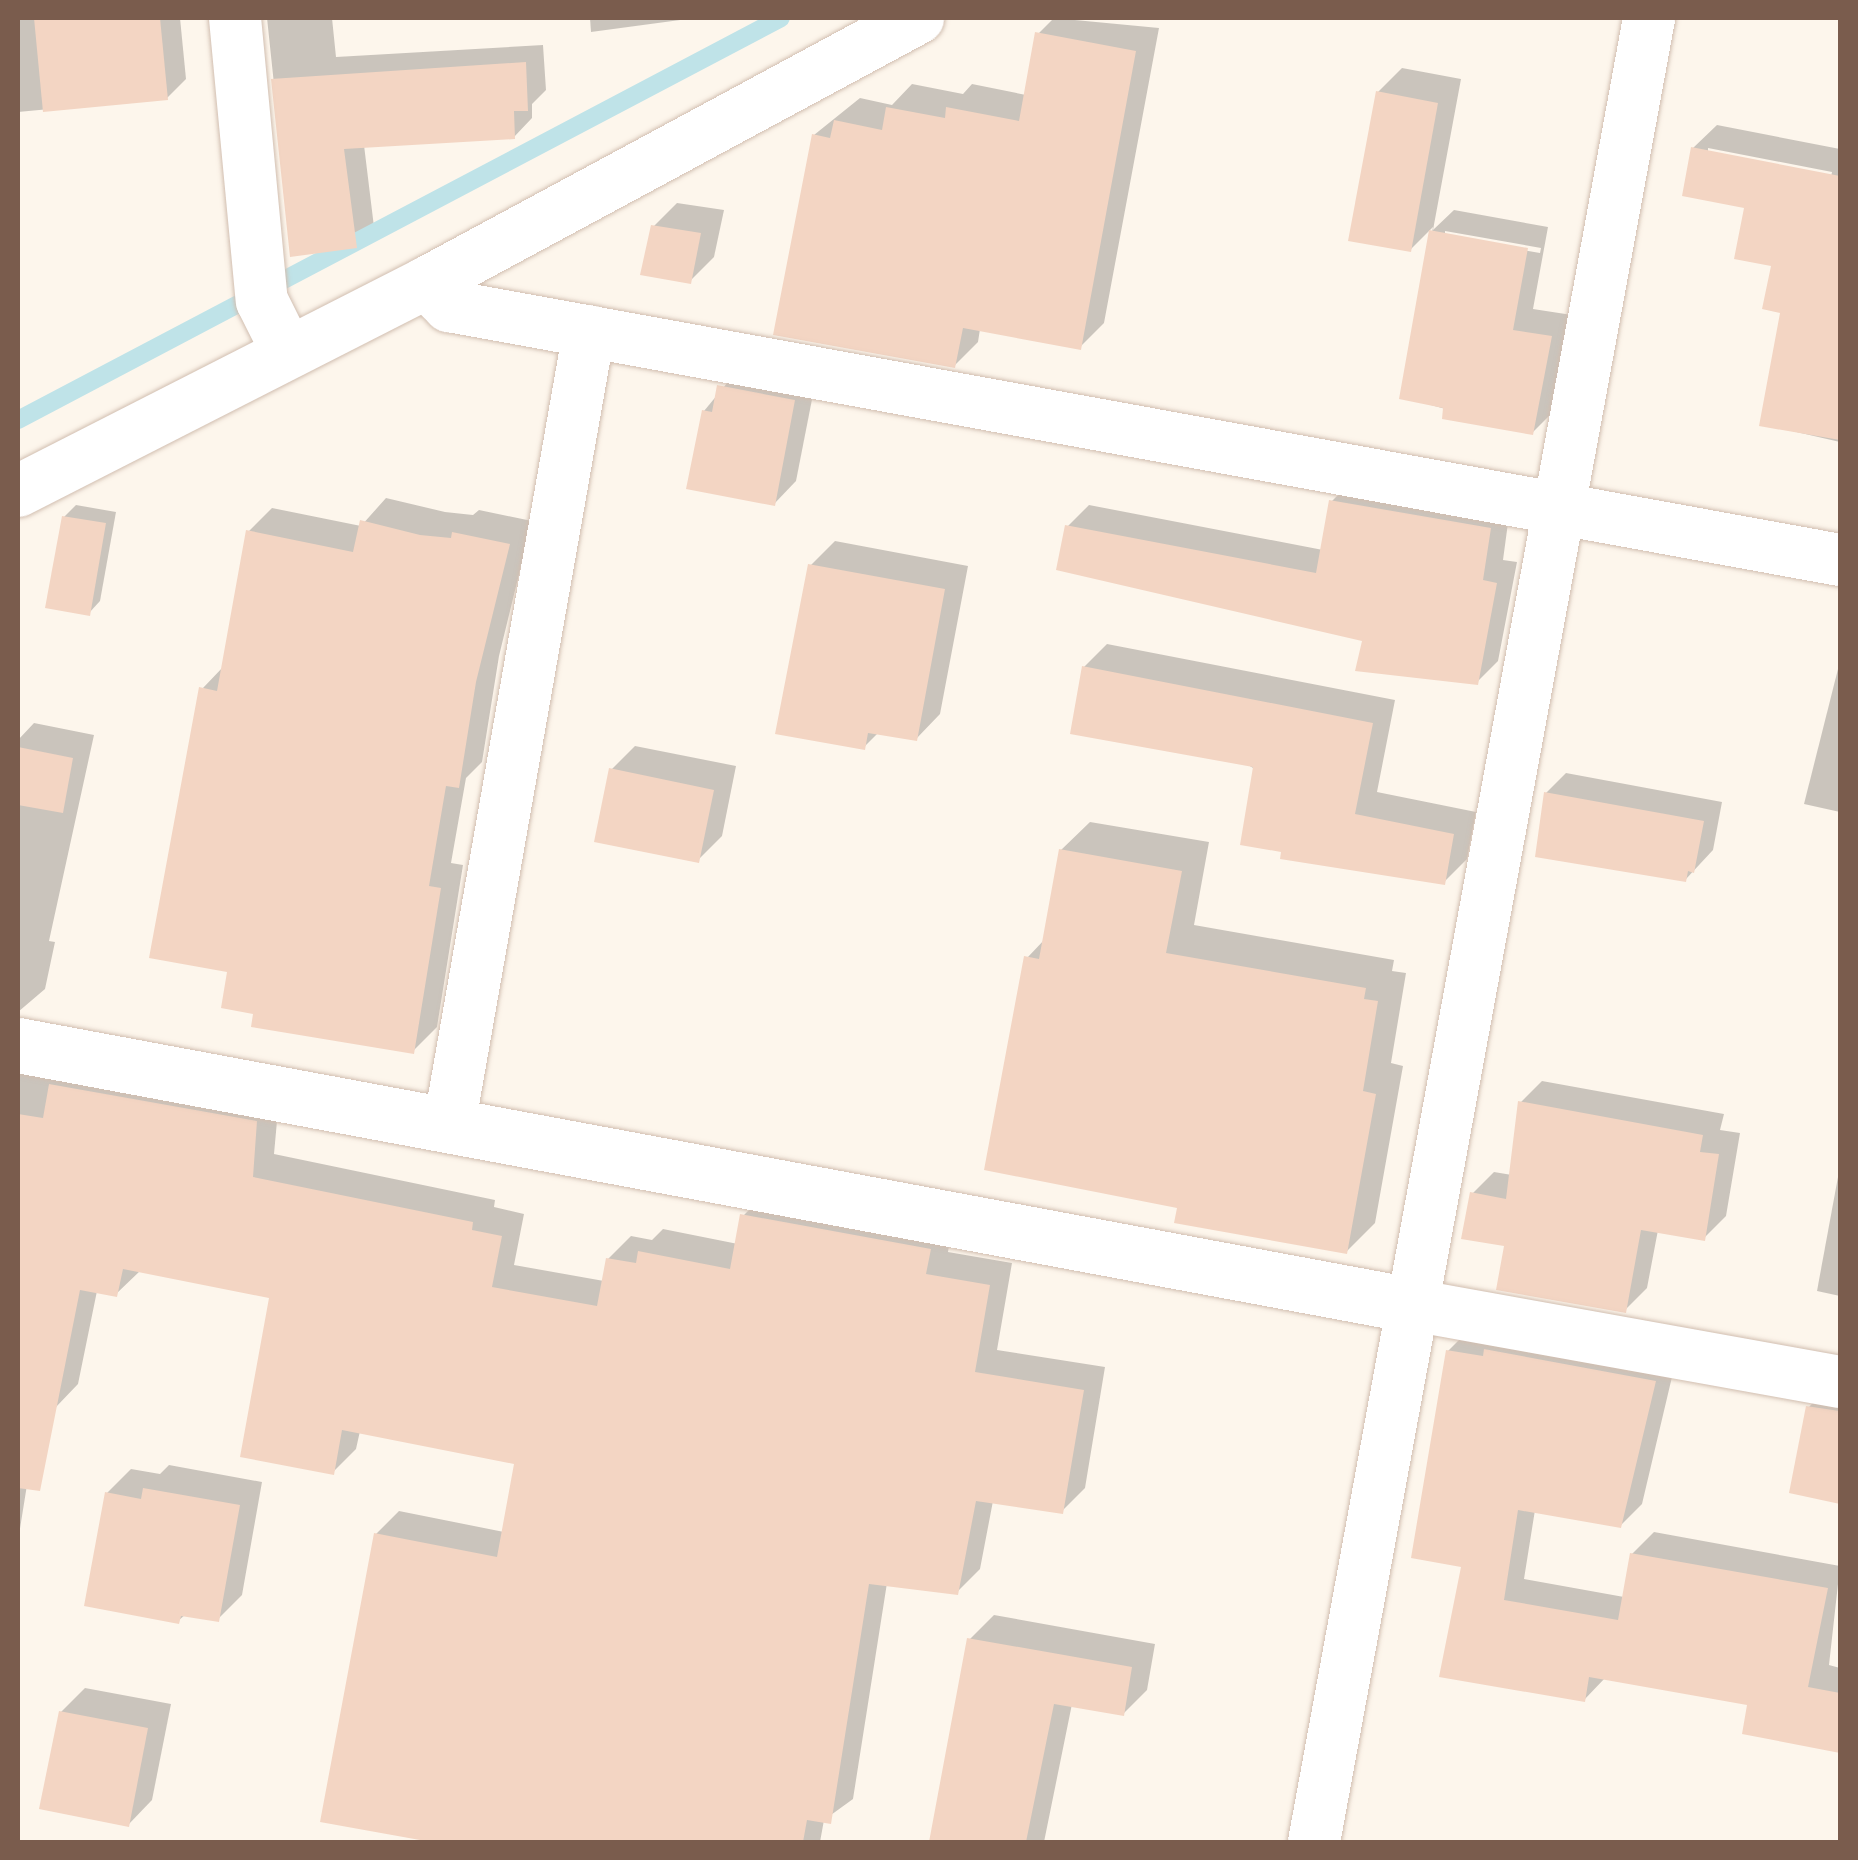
<!DOCTYPE html>
<html>
<head>
<meta charset="utf-8">
<style>
  body { margin:0 }
  #map { position:relative; width:1858px; height:1860px; overflow:hidden; background:#fdf6ec; font-family:Mulish,sans-serif }
  div>[style] { position:absolute }
  .shadow>* { inset:0; background:#0003 }
  .stream>* { height:18px; margin:-9px; padding:0 9px; transform-origin:9px; border-radius:9px; background:#bfe3e8 }
  .building>* { inset:0; background:#f3d5c3 }
  .roads { filter:drop-shadow(0 0 2px #d1beb0) drop-shadow(0 0 2px #d1beb0) }
  .minor>* { height:52px; margin:-26px; padding:0 26px; transform-origin:26px; border-radius:26px; background:#fff }
  .tertiary>* { height:55px; margin:-27.5px; padding:0 27.5px; transform-origin:27.5px; border-radius:27.5px; background:#fff }
  span { translate:-50% -50%; white-space:nowrap; text-align:center; line-height:1.15; -webkit-text-stroke:8px #fffaf3; paint-order:stroke }
  .frame { position:absolute; inset:0; border:20px solid #7a5c4d; pointer-events:none }
</style>
</head>
<body>
<div id="map">
  <div class="shadow">
    <i style="clip-path:polygon(18px 18px,180px 18px,186px 79px,167px 98px,18px 112px)"></i>
    <i style="clip-path:polygon(267px 18px,332px 18px,336px 57px,543px 45px,546px 90px,532px 104px,532px 118px,514px 137px,364px 145px,374px 227px,356px 245px,292px 255px)"></i>
    <i style="clip-path:polygon(590px 18px,695px 18px,591px 32px)"></i>
    <i style="clip-path:polygon(1054px 18px,1159px 28px,1104px 323px,1080px 347px,980px 329px,978px 342px,955px 365px,814px 135px,860px 98px,892px 105px,912px 84px,963px 94px,972px 84px,1026px 95px,1038px 34px)"></i>
    <i style="clip-path:polygon(evenodd,1402px 68px,1461px 79px,1433px 230px,1454px 210px,1548px 227px,1533px 309px,1572px 315px,1554px 411px,1532px 433px,1402px 397px,1433px 227px,1410px 250px,1378px 92px,1402px 68px,1445px 231px,1541px 248px,1540px 253px,1445px 236px,1445px 231px)"></i>
    <i style="clip-path:polygon(evenodd,1717px 125px,1840px 149px,1840px 442px,1762px 424px,1783px 311px,1774px 264px,1747px 206px,1693px 148px,1717px 125px,1708px 148px,1832px 172px,1831px 177px,1708px 153px,1708px 148px)"></i>
    <i style="clip-path:polygon(677px 203px,724px 210px,714px 257px,690px 281px,653px 227px)"></i>
    <i style="clip-path:polygon(742px 365px,816px 379px,796px 481px,774px 504px,704px 411px)"></i>
    <i style="clip-path:polygon(1353px 480px,1510px 508px,1503px 560px,1517px 562px,1498px 661px,1477px 682px,1068px 526px,1089px 505px,1323px 550px,1332px 501px)"></i>
    <i style="clip-path:polygon(386px 498px,445px 512px,473px 515px,479px 510px,532px 521px,499px 656px,482px 762px,466px 778px,451px 863px,463px 865px,437px 1027px,413px 1051px,256px 1012px,230px 970px,202px 689px,224px 666px,249px 531px,272px 508px,361px 526px)"></i>
    <i style="clip-path:polygon(76px 505px,116px 512px,100px 601px,89px 613px,64px 517px)"></i>
    <i style="clip-path:polygon(835px 541px,968px 566px,940px 714px,916px 739px,879px 732px,864px 747px,811px 565px)"></i>
    <i style="clip-path:polygon(1107px 644px,1395px 700px,1377px 792px,1476px 812px,1467px 859px,1444px 882px,1084px 667px)"></i>
    <i style="clip-path:polygon(1840px 661px,1840px 812px,1804px 804px)"></i>
    <i style="clip-path:polygon(34px 723px,94px 735px,49px 941px,55px 942px,45px 989px,18px 1012px,18px 740px)"></i>
    <i style="clip-path:polygon(635px 746px,736px 766px,722px 836px,698px 860px,611px 770px)"></i>
    <i style="clip-path:polygon(1566px 773px,1722px 802px,1713px 850px,1686px 879px,1546px 793px)"></i>
    <i style="clip-path:polygon(1090px 822px,1209px 842px,1194px 925px,1394px 960px,1392px 971px,1406px 973px,1391px 1063px,1403px 1066px,1375px 1223px,1346px 1252px,1180px 1206px,1027px 958px,1045px 939px,1061px 850px)"></i>
    <i style="clip-path:polygon(18px 1039px,279px 1099px,274px 1154px,495px 1200px,494px 1207px,524px 1214px,514px 1265px,604px 1281px,608px 1259px,631px 1236px,652px 1240px,663px 1229px,738px 1244px,743px 1216px,766px 1193px,952px 1227px,948px 1252px,1012px 1263px,997px 1350px,1105px 1367px,1085px 1488px,1062px 1511px,993px 1501px,980px 1569px,957px 1592px,887px 1583px,853px 1799px,824px 1820px,820px 1842px,445px 1842px,323px 1820px,376px 1534px,399px 1511px,504px 1532px,516px 1462px,360px 1431px,356px 1449px,333px 1472px,272px 1296px,140px 1271px,116px 1294px,97px 1291px,78px 1384px,56px 1407px,40px 1404px,18px 1541px)"></i>
    <i style="clip-path:polygon(1542px 1081px,1724px 1114px,1720px 1130px,1740px 1133px,1726px 1216px,1704px 1238px,1658px 1230px,1647px 1288px,1625px 1310px,1507px 1244px,1472px 1194px,1494px 1172px,1512px 1175px,1520px 1103px)"></i>
    <i style="clip-path:polygon(1840px 1166px,1840px 1296px,1817px 1291px)"></i>
    <i style="clip-path:polygon(1470px 1329px,1676px 1360px,1642px 1504px,1620px 1526px,1535px 1510px,1524px 1579px,1624px 1597px,1632px 1554px,1654px 1532px,1840px 1566px,1829px 1665px,1840px 1668px,1840px 1751px,1745px 1732px,1750px 1703px,1606px 1677px,1584px 1700px,1464px 1565px,1448px 1351px)"></i>
    <i style="clip-path:polygon(1832px 1383px,1840px 1385px,1840px 1502px,1792px 1491px,1808px 1408px)"></i>
    <i style="clip-path:polygon(169px 1465px,262px 1482px,242px 1595px,218px 1619px,186px 1614px,178px 1621px,107px 1493px,131px 1469px,160px 1474px)"></i>
    <i style="clip-path:polygon(994px 1615px,1155px 1644px,1147px 1690px,1123px 1714px,1072px 1704px,1044px 1842px,932px 1842px,970px 1639px)"></i>
    <i style="clip-path:polygon(85px 1688px,171px 1704px,152px 1800px,128px 1825px,61px 1712px)"></i>
  </div>
  <div class="stream">
    <i style="left:18px;top:420px;width:862px;rotate:-27.78deg"></i>
  </div>
  <div class="building">
    <i style="clip-path:polygon(34px 18px,160px 18px,168px 100px,43px 112px)"></i>
    <i style="clip-path:polygon(1035px 32px,1136px 51px,1081px 350px,963px 328px,955px 368px,773px 335px,812px 134px,830px 138px,834px 120px,882px 130px,886px 107px,945px 118px,946px 107px,1019px 121px)"></i>
    <i style="clip-path:polygon(526px 62px,528px 111px,514px 111px,515px 139px,344px 149px,357px 248px,290px 257px,271px 79px)"></i>
    <i style="clip-path:polygon(1376px 91px,1438px 103px,1411px 252px,1348px 241px)"></i>
    <i style="clip-path:polygon(1691px 147px,1840px 176px,1840px 440px,1759px 426px,1780px 313px,1762px 309px,1771px 266px,1734px 259px,1744px 208px,1682px 196px)"></i>
    <i style="clip-path:polygon(651px 225px,701px 233px,691px 284px,640px 275px)"></i>
    <i style="clip-path:polygon(1429px 230px,1528px 248px,1513px 330px,1552px 336px,1533px 435px,1442px 419px,1443px 408px,1399px 399px)"></i>
    <i style="clip-path:polygon(717px 385px,795px 400px,775px 506px,686px 489px,702px 410px,712px 412px)"></i>
    <i style="clip-path:polygon(1329px 500px,1491px 528px,1483px 580px,1497px 583px,1478px 685px,1355px 671px,1362px 641px,1056px 570px,1065px 525px,1316px 573px)"></i>
    <i style="clip-path:polygon(62px 516px,106px 523px,90px 616px,45px 608px)"></i>
    <i style="clip-path:polygon(360px 520px,420px 535px,451px 538px,452px 532px,510px 544px,476px 682px,459px 788px,446px 786px,429px 886px,441px 888px,414px 1054px,251px 1027px,253px 1014px,221px 1008px,227px 972px,149px 958px,199px 687px,217px 691px,246px 530px,353px 552px)"></i>
    <i style="clip-path:polygon(808px 564px,945px 589px,917px 741px,868px 733px,865px 750px,775px 734px)"></i>
    <i style="clip-path:polygon(1082px 666px,1373px 723px,1355px 814px,1454px 834px,1445px 885px,1280px 859px,1281px 852px,1240px 845px,1253px 767px,1070px 734px)"></i>
    <i style="clip-path:polygon(18px 747px,73px 758px,63px 813px,18px 805px)"></i>
    <i style="clip-path:polygon(609px 768px,714px 790px,699px 863px,594px 842px)"></i>
    <i style="clip-path:polygon(1544px 792px,1704px 821px,1694px 873px,1688px 871px,1686px 882px,1535px 857px)"></i>
    <i style="clip-path:polygon(1059px 849px,1182px 871px,1166px 953px,1366px 988px,1364px 999px,1378px 1001px,1363px 1091px,1376px 1094px,1347px 1254px,1174px 1223px,1177px 1208px,984px 1170px,1024px 956px,1039px 959px)"></i>
    <i style="clip-path:polygon(49px 1084px,257px 1121px,253px 1177px,473px 1222px,472px 1230px,502px 1236px,492px 1287px,597px 1306px,606px 1258px,636px 1263px,638px 1251px,730px 1269px,740px 1214px,931px 1249px,926px 1274px,990px 1285px,975px 1372px,1084px 1390px,1063px 1514px,976px 1501px,958px 1595px,869px 1584px,831px 1824px,807px 1820px,803px 1842px,431px 1842px,320px 1822px,374px 1533px,497px 1557px,514px 1464px,342px 1430px,334px 1475px,240px 1457px,269px 1298px,123px 1269px,117px 1297px,80px 1290px,40px 1491px,18px 1488px,18px 1114px,43px 1118px)"></i>
    <i style="clip-path:polygon(1518px 1101px,1703px 1135px,1700px 1152px,1719px 1154px,1705px 1241px,1641px 1230px,1626px 1313px,1496px 1290px,1504px 1246px,1461px 1239px,1470px 1192px,1506px 1199px)"></i>
    <i style="clip-path:polygon(1484px 1349px,1656px 1381px,1621px 1528px,1518px 1510px,1504px 1600px,1618px 1620px,1630px 1553px,1828px 1588px,1808px 1687px,1840px 1693px,1840px 1753px,1742px 1734px,1747px 1705px,1589px 1677px,1585px 1702px,1439px 1677px,1461px 1567px,1411px 1558px,1446px 1350px,1483px 1356px)"></i>
    <i style="clip-path:polygon(1806px 1406px,1840px 1411px,1840px 1504px,1789px 1493px)"></i>
    <i style="clip-path:polygon(143px 1488px,240px 1505px,219px 1622px,181px 1616px,179px 1624px,84px 1606px,105px 1492px,141px 1499px)"></i>
    <i style="clip-path:polygon(967px 1638px,1132px 1667px,1124px 1716px,1054px 1704px,1026px 1842px,929px 1842px)"></i>
    <i style="clip-path:polygon(59px 1711px,148px 1728px,129px 1827px,39px 1809px)"></i>
  </div>
  <div class="roads">
    <div class="minor">
      <i style="left:235px;top:18px;width:284px;rotate:84.6deg"></i>
      <i style="left:262px;top:301px;width:56px;rotate:63.4deg"></i>
      <i style="left:426px;top:283px;width:33px;rotate:45deg"></i>
      <i style="left:449px;top:306px;width:1414px;rotate:10.35deg"></i>
      <i style="left:18px;top:491px;width:458px;rotate:-27deg"></i>
      <i style="left:426px;top:283px;width:559px;rotate:-28.31deg"></i>
      <i style="left:449px;top:1126px;width:807px;rotate:-80.01deg"></i>
      <i style="left:1412px;top:1305px;width:435px;rotate:10.2deg"></i>
      <i style="left:1314px;top:1842px;width:1855px;rotate:-79.59deg"></i>
    </div>
    <div class="tertiary">
      <i style="left:18px;top:1045px;width:1418px;rotate:10.57deg"></i>
    </div>
  </div>
  <div class="frame"></div>
</div>
</body>
</html>
